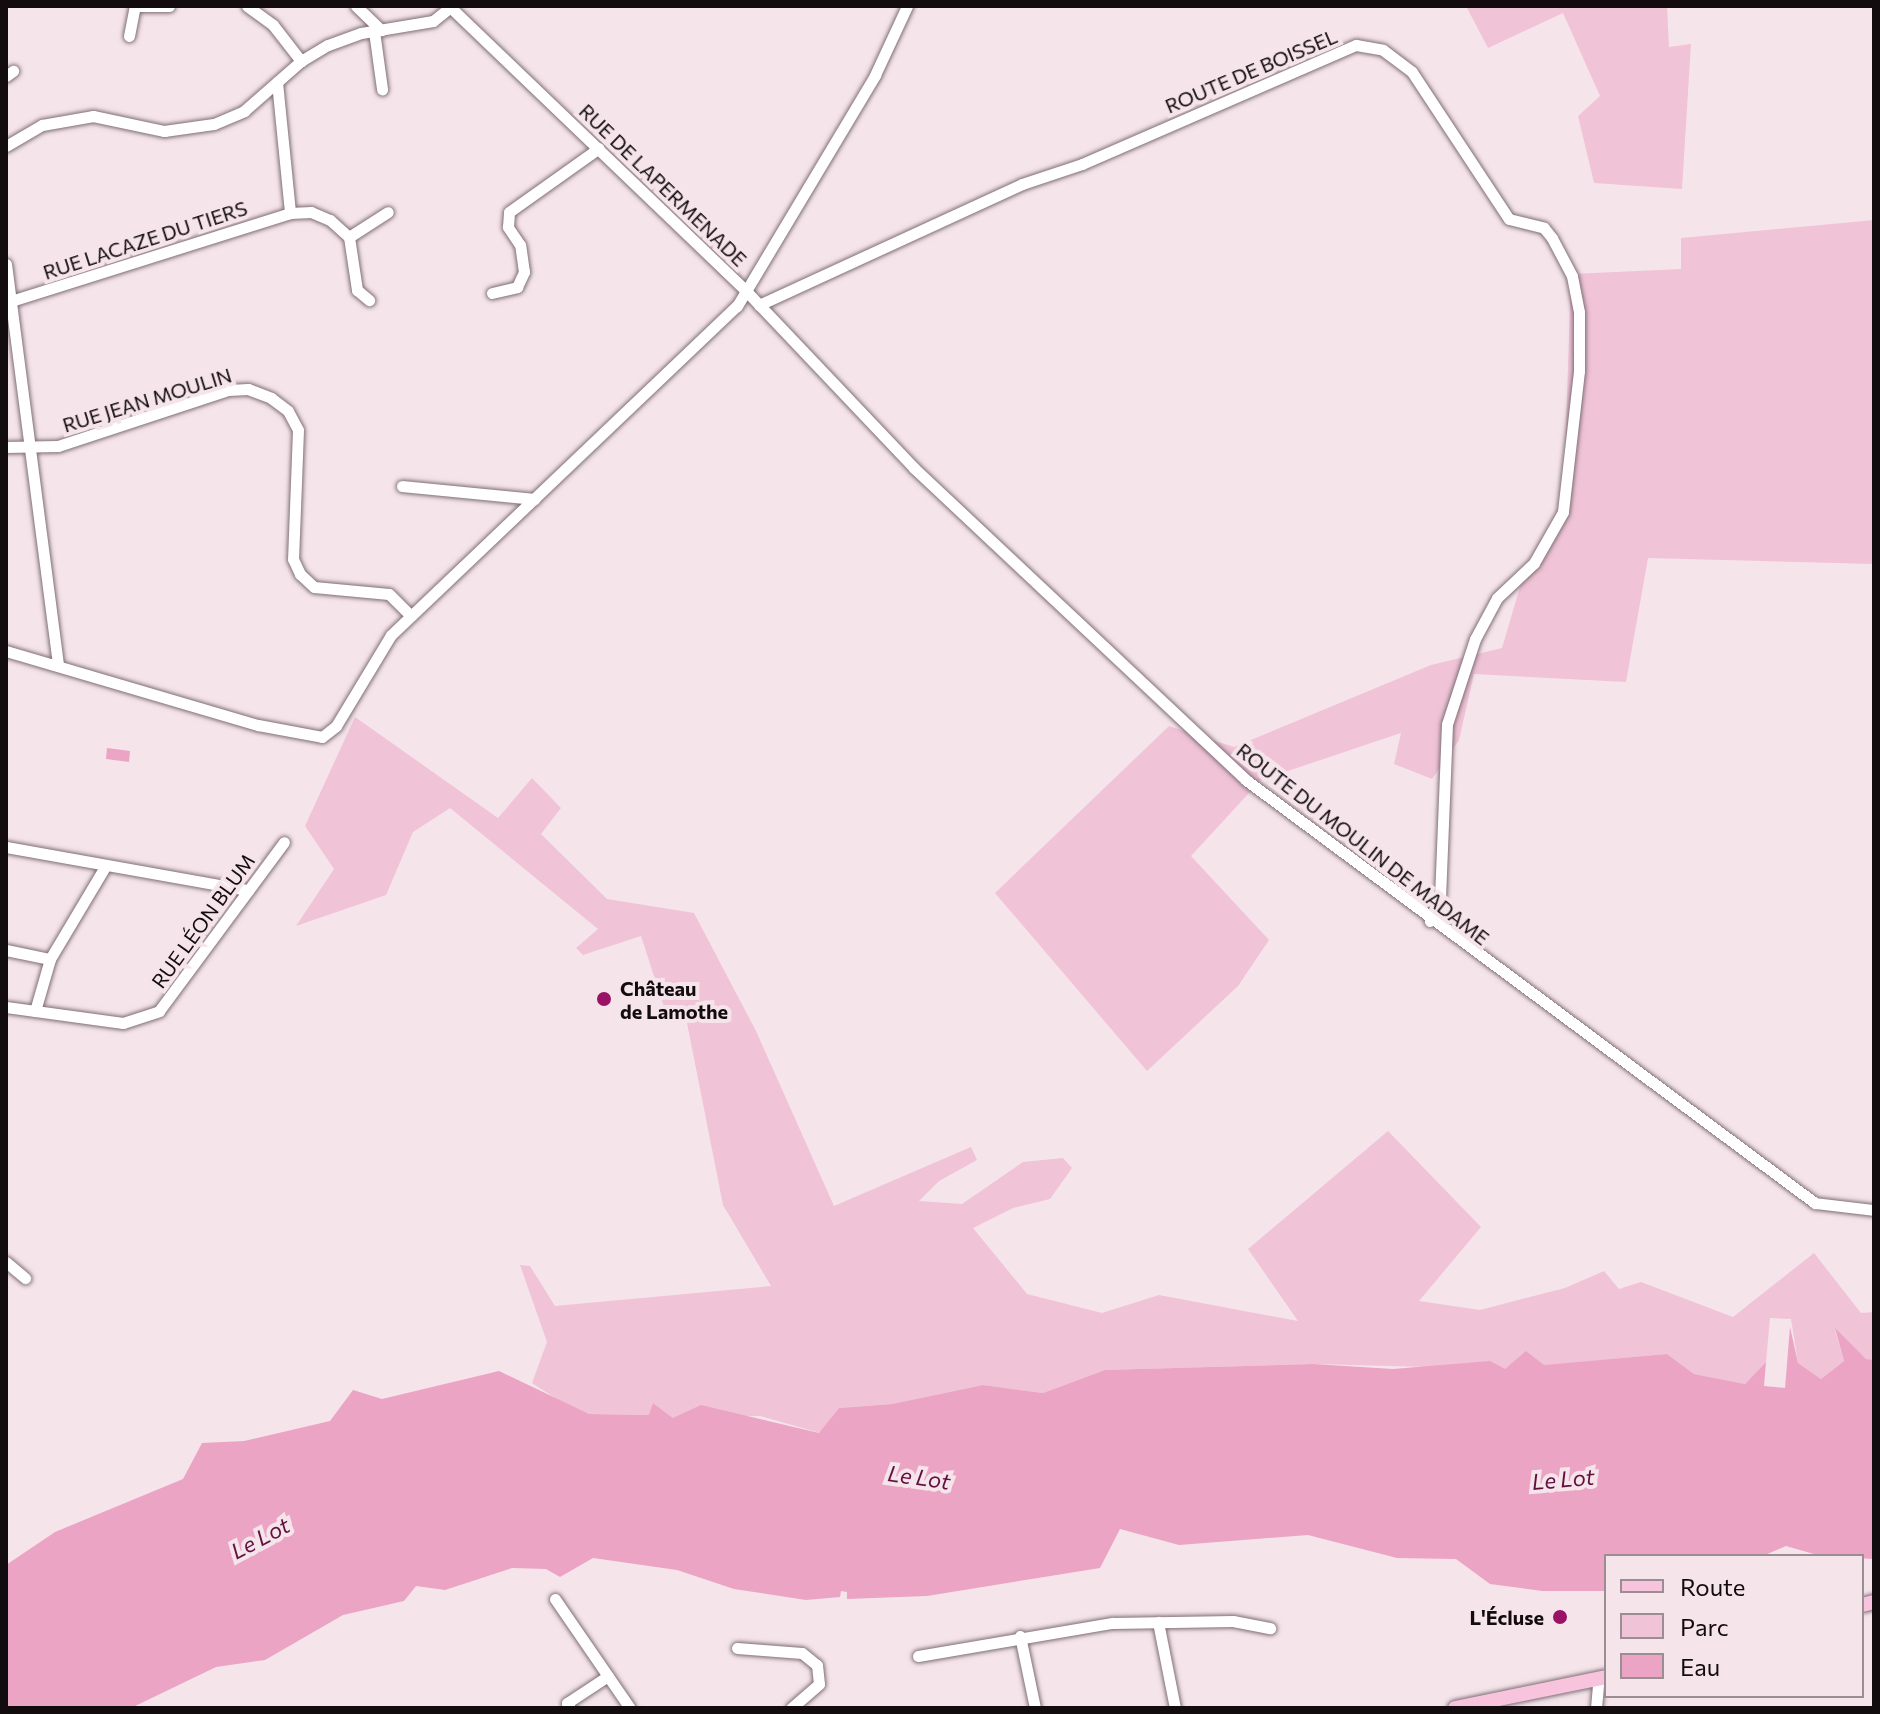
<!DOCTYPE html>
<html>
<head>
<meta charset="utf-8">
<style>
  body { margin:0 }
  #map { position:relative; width:1880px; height:1714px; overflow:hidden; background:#f6e4eb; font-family:Commissioner,sans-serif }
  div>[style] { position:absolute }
  .green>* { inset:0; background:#f1c3d7 }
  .water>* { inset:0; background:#eba4c4 }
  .roads { filter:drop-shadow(0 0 2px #7f6f76) drop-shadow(0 0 2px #7f6f76) }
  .minor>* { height:11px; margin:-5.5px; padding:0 5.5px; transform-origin:5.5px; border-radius:5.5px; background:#fff }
  .major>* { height:14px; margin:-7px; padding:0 7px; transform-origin:7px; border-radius:7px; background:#f8c4dd }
  .dots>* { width:22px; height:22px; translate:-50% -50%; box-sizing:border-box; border:4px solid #f6e4eb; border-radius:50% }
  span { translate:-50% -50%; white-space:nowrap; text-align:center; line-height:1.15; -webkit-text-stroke:8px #f6e4eb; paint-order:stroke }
  .street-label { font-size:20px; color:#120c0f }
  .poi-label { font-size:20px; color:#120c0f; font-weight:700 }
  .left { translate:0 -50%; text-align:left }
  .right { translate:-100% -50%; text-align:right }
  .water-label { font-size:22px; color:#610f3f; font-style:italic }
  .frame { position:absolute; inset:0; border:8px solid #120c0f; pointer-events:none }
  .legend { position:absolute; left:1604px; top:1554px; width:260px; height:144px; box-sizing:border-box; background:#f6e4eb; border:2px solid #9b8e93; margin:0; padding:10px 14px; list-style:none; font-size:24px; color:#120c0f }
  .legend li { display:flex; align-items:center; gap:16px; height:40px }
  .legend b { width:40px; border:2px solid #9b8e93 }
</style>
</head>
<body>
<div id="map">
  <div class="green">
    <i style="clip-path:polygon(1466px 6px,1667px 6px,1669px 47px,1691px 44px,1682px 189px,1594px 183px,1578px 116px,1600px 96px,1563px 13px,1488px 48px)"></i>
    <i style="clip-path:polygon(1874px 220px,1874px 564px,1648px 558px,1626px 682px,1474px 674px,1459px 740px,1432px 779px,1394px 764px,1401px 733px,1261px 780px,1191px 856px,1269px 940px,1238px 986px,1147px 1071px,995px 893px,1169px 726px,1234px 747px,1431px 665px,1502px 648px,1524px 573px,1563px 521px,1571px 274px,1681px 269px,1681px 238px)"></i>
    <i style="clip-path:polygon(355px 717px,498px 818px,532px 778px,561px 808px,541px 834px,607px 899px,694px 913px,756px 1031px,834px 1206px,971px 1147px,977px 1160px,939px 1181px,919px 1201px,962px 1204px,1023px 1162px,1063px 1158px,1072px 1168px,1050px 1199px,1013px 1208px,973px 1228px,1027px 1294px,1102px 1313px,1159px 1295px,1298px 1321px,1248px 1249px,1388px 1131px,1481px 1227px,1419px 1301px,1480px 1310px,1565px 1288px,1604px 1271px,1619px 1289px,1641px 1282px,1733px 1317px,1814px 1253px,1861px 1313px,1874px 1312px,1874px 1360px,1866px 1359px,1835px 1330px,1844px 1361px,1821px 1379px,1798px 1363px,1791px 1319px,1770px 1318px,1766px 1362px,1745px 1384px,1694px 1374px,1667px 1354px,1505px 1369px,1313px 1364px,1105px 1370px,1043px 1393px,983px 1385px,892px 1404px,839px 1408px,820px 1433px,760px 1416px,673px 1418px,653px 1403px,650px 1415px,589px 1414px,569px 1407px,532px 1383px,547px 1342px,520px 1265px,530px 1266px,555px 1306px,771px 1286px,723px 1205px,687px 1023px,665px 1010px,641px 936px,583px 955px,576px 948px,598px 929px,450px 808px,413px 832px,386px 895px,296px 926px,334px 869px,305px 826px)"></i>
  </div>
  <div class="water">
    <i style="clip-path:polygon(107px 748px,130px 751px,129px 762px,106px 759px)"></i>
    <i style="clip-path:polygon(1790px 1327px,1798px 1363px,1821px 1379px,1844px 1361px,1835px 1328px,1866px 1359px,1874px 1360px,1874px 1559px,1821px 1556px,1786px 1546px,1763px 1556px,1606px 1556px,1606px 1591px,1542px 1591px,1490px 1584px,1456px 1559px,1397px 1558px,1308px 1535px,1179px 1545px,1120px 1529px,1100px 1568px,927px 1596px,847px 1599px,847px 1592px,841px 1591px,840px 1597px,806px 1600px,734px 1589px,677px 1570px,593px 1558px,560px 1577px,546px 1569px,512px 1568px,445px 1590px,416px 1586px,404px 1601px,343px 1615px,265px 1660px,216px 1667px,131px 1708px,6px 1708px,6px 1565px,55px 1532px,183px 1479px,202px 1443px,244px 1441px,330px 1421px,353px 1390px,382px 1399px,499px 1371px,589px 1414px,649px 1415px,653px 1403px,673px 1418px,701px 1405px,819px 1433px,839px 1408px,892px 1404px,983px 1385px,1043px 1393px,1105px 1370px,1313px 1364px,1393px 1369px,1490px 1361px,1505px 1369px,1526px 1351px,1544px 1365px,1667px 1354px,1694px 1374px,1745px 1384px,1766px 1362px,1764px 1386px,1785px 1388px)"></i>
  </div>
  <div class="roads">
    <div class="minor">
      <i style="left:135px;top:6px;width:34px"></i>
      <i style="left:247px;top:6px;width:32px;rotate:36deg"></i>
      <i style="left:273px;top:25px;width:46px;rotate:52.1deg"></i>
      <i style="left:356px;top:6px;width:35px;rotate:44deg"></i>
      <i style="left:449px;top:6px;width:414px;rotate:43.8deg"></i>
      <i style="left:748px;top:293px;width:241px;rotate:46.5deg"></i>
      <i style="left:914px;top:468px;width:456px;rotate:43.2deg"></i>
      <i style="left:1246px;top:780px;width:709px;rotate:36.63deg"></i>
      <i style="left:1815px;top:1203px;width:59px;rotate:6.8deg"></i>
      <i style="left:374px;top:31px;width:59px;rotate:82.1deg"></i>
      <i style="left:129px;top:36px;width:31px;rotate:-79deg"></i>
      <i style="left:6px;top:76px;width:9px;rotate:-36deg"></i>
      <i style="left:277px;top:82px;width:132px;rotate:84.3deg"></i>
      <i style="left:6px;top:146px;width:42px;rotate:-30.3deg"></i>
      <i style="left:42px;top:125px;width:52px;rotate:-10deg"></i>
      <i style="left:93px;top:116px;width:73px;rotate:11.9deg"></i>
      <i style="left:164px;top:131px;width:50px;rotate:-8deg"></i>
      <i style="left:214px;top:124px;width:33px;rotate:-23deg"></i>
      <i style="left:244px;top:111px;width:76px;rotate:-41.3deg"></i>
      <i style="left:301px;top:61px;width:31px;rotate:-31deg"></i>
      <i style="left:328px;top:45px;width:35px;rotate:-20deg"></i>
      <i style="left:361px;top:33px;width:73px;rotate:-9.5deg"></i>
      <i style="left:433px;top:21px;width:22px;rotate:-39deg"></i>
      <i style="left:349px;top:237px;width:46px;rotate:-32.7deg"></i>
      <i style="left:6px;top:264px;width:403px;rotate:82.6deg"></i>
      <i style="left:492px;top:293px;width:26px;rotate:-13deg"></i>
      <i style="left:517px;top:287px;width:17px;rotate:-65deg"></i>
      <i style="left:524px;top:272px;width:27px;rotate:-98deg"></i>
      <i style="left:520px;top:245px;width:22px;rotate:-124deg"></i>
      <i style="left:508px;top:227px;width:15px;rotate:-86deg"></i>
      <i style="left:509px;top:212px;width:110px;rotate:-35.4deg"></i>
      <i style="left:11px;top:301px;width:293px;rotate:-17.5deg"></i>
      <i style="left:290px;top:213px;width:21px;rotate:-3deg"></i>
      <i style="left:311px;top:212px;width:21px;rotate:23deg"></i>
      <i style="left:330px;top:220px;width:25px;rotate:42deg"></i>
      <i style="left:349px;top:237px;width:54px;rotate:81.4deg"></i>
      <i style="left:357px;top:290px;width:16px;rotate:40deg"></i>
      <i style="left:759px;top:305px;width:289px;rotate:-24.7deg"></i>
      <i style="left:1022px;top:184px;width:63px;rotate:-18.4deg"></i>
      <i style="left:1082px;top:164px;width:299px;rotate:-23.5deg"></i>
      <i style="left:1356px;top:45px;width:27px;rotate:10deg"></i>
      <i style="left:1383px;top:50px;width:36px;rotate:37deg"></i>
      <i style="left:1412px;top:72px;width:176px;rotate:56.6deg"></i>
      <i style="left:1509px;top:219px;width:36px;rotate:14deg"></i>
      <i style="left:1544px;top:228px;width:13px;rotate:51deg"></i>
      <i style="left:1552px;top:238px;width:43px;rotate:62.2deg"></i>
      <i style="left:1572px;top:276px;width:37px;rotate:79deg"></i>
      <i style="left:1579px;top:312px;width:59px;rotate:90deg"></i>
      <i style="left:1579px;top:371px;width:142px;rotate:96.5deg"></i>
      <i style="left:1563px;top:512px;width:59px;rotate:119.6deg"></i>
      <i style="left:1534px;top:563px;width:51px;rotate:136.6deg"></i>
      <i style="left:1497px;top:598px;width:47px;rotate:118.2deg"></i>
      <i style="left:1475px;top:639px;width:89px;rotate:108.2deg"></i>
      <i style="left:1447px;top:724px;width:172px;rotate:92.3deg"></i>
      <i style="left:1440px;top:896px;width:27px;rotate:112deg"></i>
      <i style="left:6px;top:447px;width:52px;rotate:-1.1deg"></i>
      <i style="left:58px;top:446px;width:179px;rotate:-18.2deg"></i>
      <i style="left:228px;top:390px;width:20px;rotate:-3deg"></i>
      <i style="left:248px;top:389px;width:25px;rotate:21deg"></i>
      <i style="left:271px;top:398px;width:21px;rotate:37deg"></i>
      <i style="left:288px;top:411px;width:21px;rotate:62deg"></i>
      <i style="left:298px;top:430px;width:129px;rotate:92.2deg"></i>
      <i style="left:293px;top:559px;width:17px;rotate:65deg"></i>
      <i style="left:300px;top:574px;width:19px;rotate:43deg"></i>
      <i style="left:314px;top:587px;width:75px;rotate:5.3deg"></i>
      <i style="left:389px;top:594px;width:31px;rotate:45deg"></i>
      <i style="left:402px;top:486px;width:133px;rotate:5.6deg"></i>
      <i style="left:6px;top:651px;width:263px;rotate:16.4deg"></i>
      <i style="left:258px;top:725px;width:65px;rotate:10.6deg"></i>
      <i style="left:322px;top:737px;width:18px;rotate:-38deg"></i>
      <i style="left:336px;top:726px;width:106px;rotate:-58.9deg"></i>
      <i style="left:391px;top:635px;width:477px;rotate:-43.6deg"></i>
      <i style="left:737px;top:306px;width:269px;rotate:-59.1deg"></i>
      <i style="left:875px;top:75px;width:76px;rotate:-65.1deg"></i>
      <i style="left:6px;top:847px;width:246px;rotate:10.1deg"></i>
      <i style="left:6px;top:950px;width:45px;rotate:11.6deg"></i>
      <i style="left:50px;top:959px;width:109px;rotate:-59.2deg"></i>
      <i style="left:6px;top:1007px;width:118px;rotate:7.8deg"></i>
      <i style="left:123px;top:1023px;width:38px;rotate:-18deg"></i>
      <i style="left:159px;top:1011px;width:210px;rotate:-53.5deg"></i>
      <i style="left:35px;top:1011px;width:54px;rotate:-73.9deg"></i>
      <i style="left:6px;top:1262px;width:25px;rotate:40deg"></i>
      <i style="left:555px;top:1599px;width:132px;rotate:55.5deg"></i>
      <i style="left:1158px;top:1622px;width:88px;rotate:78.8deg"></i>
      <i style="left:1020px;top:1636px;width:74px;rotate:78.2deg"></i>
      <i style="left:737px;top:1648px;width:65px;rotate:4.4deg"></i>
      <i style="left:802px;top:1653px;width:19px;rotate:39deg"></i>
      <i style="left:817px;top:1665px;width:19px;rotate:84deg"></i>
      <i style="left:819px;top:1684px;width:37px;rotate:139deg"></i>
      <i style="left:918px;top:1656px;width:197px;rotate:-9.7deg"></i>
      <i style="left:1112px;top:1623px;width:121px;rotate:-0.9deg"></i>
      <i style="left:1233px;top:1621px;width:38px;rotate:11deg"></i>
      <i style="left:570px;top:1708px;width:6px;rotate:-121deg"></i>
      <i style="left:567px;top:1703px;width:49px;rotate:-33.4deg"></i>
      <i style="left:1596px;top:1708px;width:25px;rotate:-85deg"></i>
    </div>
    <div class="major">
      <i style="left:1862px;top:1605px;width:12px;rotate:-14deg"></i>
      <i style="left:1455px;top:1708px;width:154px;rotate:-11.6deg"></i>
    </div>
  </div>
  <div class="dots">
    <i style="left:604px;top:999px;background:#9a1265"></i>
    <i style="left:1560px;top:1617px;background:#9a1265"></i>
  </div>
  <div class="street-label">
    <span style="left:1251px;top:71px;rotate:-23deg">ROUTE DE BOISSEL</span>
    <span style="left:663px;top:185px;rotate:44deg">RUE DE LAPERMENADE</span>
    <span style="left:145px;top:240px;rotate:-18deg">RUE LACAZE DU TIERS</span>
    <span style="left:147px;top:400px;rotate:-17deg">RUE JEAN MOULIN</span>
    <span style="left:1363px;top:844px;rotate:38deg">ROUTE DU MOULIN DE MADAME</span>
    <span style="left:203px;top:921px;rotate:-54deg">RUE LÉON BLUM</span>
  </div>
  <div class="poi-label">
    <span class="left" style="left:620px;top:1000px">Château<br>de Lamothe</span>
    <span class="right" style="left:1544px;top:1617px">L'Écluse</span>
  </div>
  <div class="water-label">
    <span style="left:919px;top:1477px;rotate:8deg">Le Lot</span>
    <span style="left:1563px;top:1479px;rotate:-5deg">Le Lot</span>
    <span style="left:260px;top:1538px;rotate:-28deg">Le Lot</span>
  </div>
  <div class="frame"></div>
  <ul class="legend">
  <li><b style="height:10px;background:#f8c4dd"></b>Route</li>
  <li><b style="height:22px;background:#f1c3d7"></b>Parc</li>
  <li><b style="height:22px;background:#eba4c4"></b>Eau</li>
  </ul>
</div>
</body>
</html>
